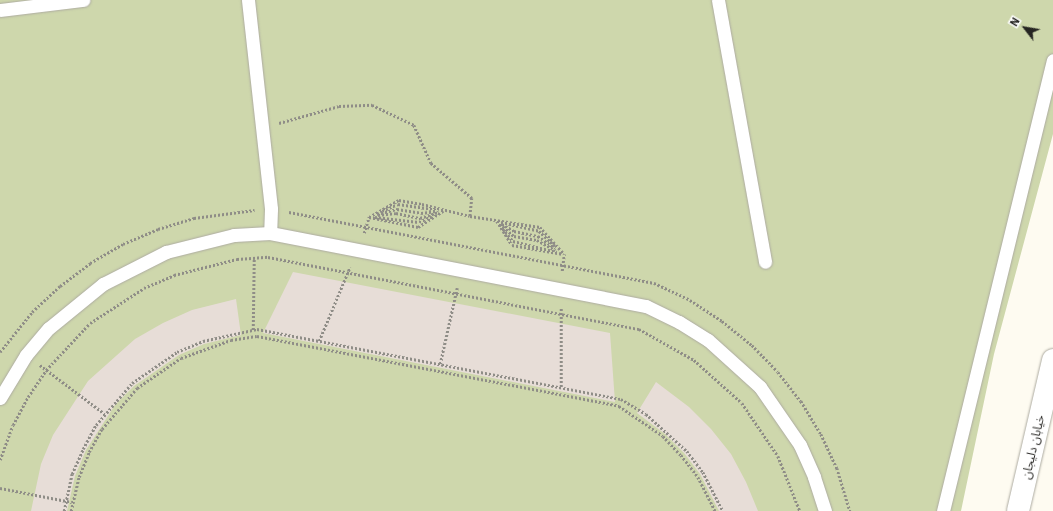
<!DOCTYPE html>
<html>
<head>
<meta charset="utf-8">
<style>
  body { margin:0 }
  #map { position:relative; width:1053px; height:511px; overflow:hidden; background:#fefbf1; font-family:"IBM Plex Sans","Noto Sans Arabic",sans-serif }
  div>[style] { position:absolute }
  .green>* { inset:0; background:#ced7ac }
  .building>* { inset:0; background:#e7ddd7 }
  .path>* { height:2.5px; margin-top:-1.25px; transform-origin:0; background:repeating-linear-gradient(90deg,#8f8d87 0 2px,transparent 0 4px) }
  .roads { filter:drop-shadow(0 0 1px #adaba1) drop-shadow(0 0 1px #adaba1) }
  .service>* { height:13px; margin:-6.5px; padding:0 6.5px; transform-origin:6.5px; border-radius:6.5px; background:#fff }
  .primary>* { height:22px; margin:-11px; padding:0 11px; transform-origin:11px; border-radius:11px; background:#fff }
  span { translate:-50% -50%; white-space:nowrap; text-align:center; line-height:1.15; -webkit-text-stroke:3px #fff; paint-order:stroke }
  .street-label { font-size:12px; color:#262522 }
  .north { position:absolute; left:1005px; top:8px; width:40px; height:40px; -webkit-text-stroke:3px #fff; paint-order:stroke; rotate:301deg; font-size:11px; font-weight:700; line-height:16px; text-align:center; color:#262522 }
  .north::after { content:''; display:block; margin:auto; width:14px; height:18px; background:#262522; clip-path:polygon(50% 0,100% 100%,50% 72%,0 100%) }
</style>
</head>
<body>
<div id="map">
  <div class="green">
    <i style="clip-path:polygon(0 0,1053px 0,1053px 134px,994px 354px,961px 511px,0 511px)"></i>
  </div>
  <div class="building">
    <i style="clip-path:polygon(293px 272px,610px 333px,615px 402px,263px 333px)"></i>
    <i style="clip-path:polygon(236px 299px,241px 335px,204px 344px,179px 355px,134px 386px,115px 405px,86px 450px,75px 476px,67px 511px,31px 511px,41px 464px,53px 435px,88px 381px,135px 339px,163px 323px,192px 310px)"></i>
    <i style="clip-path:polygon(656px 382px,689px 407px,711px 429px,731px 454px,746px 482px,758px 511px,719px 511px,700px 474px,684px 453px,665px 434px,637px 413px)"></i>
  </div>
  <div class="path">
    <i style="left:279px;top:123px;width:62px;rotate:-15.8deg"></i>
    <i style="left:339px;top:106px;width:33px;rotate:-2deg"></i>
    <i style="left:372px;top:105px;width:47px;rotate:25.5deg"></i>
    <i style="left:414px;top:125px;width:42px;rotate:65.9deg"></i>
    <i style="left:431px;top:163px;width:54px;rotate:40.5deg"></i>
    <i style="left:472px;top:198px;width:18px;rotate:96deg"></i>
    <i style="left:382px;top:211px;width:17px;rotate:-24deg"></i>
    <i style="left:398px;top:204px;width:41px;rotate:8.3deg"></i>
    <i style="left:289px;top:212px;width:372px;rotate:11deg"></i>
    <i style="left:654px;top:283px;width:40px;rotate:25deg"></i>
    <i style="left:690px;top:300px;width:38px;rotate:33deg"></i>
    <i style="left:722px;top:321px;width:38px;rotate:39deg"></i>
    <i style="left:752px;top:345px;width:37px;rotate:46deg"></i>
    <i style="left:778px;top:372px;width:37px;rotate:52deg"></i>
    <i style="left:801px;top:401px;width:39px;rotate:59deg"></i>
    <i style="left:821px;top:434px;width:38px;rotate:65deg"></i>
    <i style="left:837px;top:468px;width:45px;rotate:73.2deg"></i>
    <i style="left:377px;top:214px;width:21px;rotate:-14deg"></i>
    <i style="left:397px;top:209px;width:24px;rotate:9deg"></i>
    <i style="left:421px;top:213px;width:16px;rotate:-7deg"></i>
    <i style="left:378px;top:215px;width:18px;rotate:-6deg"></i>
    <i style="left:396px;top:213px;width:25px;rotate:12deg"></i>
    <i style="left:420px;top:218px;width:20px;rotate:-18deg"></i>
    <i style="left:369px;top:217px;width:34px;rotate:-30deg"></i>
    <i style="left:399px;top:200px;width:23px;rotate:10deg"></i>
    <i style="left:422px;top:204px;width:49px;rotate:14deg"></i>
    <i style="left:470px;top:216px;width:71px;rotate:8.9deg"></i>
    <i style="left:540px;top:227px;width:36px;rotate:48deg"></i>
    <i style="left:369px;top:217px;width:50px;rotate:11.5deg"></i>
    <i style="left:418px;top:227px;width:30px;rotate:-33deg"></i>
    <i style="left:375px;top:217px;width:44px;rotate:6.5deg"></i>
    <i style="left:419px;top:222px;width:14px;rotate:-25deg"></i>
    <i style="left:497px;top:221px;width:28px;rotate:58deg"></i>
    <i style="left:512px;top:245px;width:52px;rotate:10deg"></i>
    <i style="left:501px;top:222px;width:39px;rotate:13deg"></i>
    <i style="left:539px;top:231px;width:22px;rotate:43deg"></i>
    <i style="left:500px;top:224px;width:18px;rotate:41deg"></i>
    <i style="left:514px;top:236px;width:23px;rotate:10deg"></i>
    <i style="left:537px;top:240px;width:21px;rotate:29deg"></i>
    <i style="left:502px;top:224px;width:14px;rotate:30deg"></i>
    <i style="left:514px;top:231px;width:25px;rotate:12deg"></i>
    <i style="left:538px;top:236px;width:21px;rotate:35deg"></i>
    <i style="left:503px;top:229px;width:16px;rotate:50deg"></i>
    <i style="left:513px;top:241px;width:45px;rotate:14deg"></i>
    <i style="left:364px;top:233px;width:17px;rotate:-73deg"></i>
    <i style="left:562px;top:271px;width:17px;rotate:-83deg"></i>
    <i style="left:253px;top:330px;width:72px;rotate:-89.2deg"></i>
    <i style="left:319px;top:341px;width:80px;rotate:-67.3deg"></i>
    <i style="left:0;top:352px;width:51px;rotate:-51.3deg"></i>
    <i style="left:32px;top:312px;width:38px;rotate:-43deg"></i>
    <i style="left:60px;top:286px;width:38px;rotate:-37deg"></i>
    <i style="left:90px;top:263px;width:38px;rotate:-30deg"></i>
    <i style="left:123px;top:244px;width:38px;rotate:-23deg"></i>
    <i style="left:158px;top:229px;width:38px;rotate:-17deg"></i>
    <i style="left:194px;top:218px;width:61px;rotate:-7.6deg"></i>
    <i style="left:440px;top:364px;width:78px;rotate:-77.4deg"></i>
    <i style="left:40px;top:365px;width:81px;rotate:37deg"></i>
    <i style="left:561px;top:387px;width:79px;rotate:-90deg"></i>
    <i style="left:0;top:460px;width:37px;rotate:-70deg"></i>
    <i style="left:13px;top:425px;width:32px;rotate:-62deg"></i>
    <i style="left:28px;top:397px;width:32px;rotate:-56deg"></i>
    <i style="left:46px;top:370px;width:64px;rotate:-46.9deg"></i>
    <i style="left:90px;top:323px;width:64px;rotate:-32.9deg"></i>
    <i style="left:144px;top:288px;width:33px;rotate:-23deg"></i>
    <i style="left:174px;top:275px;width:65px;rotate:-14.3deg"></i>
    <i style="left:237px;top:259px;width:31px;rotate:-4deg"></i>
    <i style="left:268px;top:257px;width:378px;rotate:11deg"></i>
    <i style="left:639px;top:329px;width:63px;rotate:29.4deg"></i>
    <i style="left:694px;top:360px;width:64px;rotate:41.9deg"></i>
    <i style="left:742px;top:403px;width:64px;rotate:55.8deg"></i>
    <i style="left:778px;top:456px;width:59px;rotate:68.2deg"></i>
    <i style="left:0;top:488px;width:73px;rotate:11deg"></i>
    <i style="left:64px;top:511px;width:38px;rotate:-78deg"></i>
    <i style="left:72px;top:474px;width:27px;rotate:-66deg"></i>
    <i style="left:83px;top:449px;width:27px;rotate:-62deg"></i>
    <i style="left:96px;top:425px;width:55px;rotate:-49.4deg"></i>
    <i style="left:132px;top:383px;width:55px;rotate:-34.6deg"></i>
    <i style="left:177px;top:352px;width:28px;rotate:-23deg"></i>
    <i style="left:203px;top:341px;width:55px;rotate:-12.5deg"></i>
    <i style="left:257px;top:329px;width:371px;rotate:10.9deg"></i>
    <i style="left:621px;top:399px;width:29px;rotate:31deg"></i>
    <i style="left:646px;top:414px;width:55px;rotate:42.1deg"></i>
    <i style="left:687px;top:451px;width:26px;rotate:53deg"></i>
    <i style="left:703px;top:472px;width:44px;rotate:62.9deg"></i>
    <i style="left:71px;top:511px;width:35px;rotate:-77deg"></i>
    <i style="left:79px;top:477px;width:27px;rotate:-68deg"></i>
    <i style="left:89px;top:452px;width:26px;rotate:-61deg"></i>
    <i style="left:102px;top:429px;width:54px;rotate:-49.5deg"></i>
    <i style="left:137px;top:388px;width:53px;rotate:-34.3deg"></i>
    <i style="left:181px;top:358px;width:53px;rotate:-19.8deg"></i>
    <i style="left:231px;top:340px;width:26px;rotate:-9deg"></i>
    <i style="left:257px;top:336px;width:369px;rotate:10.9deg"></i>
    <i style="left:619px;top:406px;width:53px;rotate:34.3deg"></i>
    <i style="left:663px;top:436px;width:26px;rotate:47deg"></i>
    <i style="left:681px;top:455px;width:28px;rotate:52deg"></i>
    <i style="left:698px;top:477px;width:38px;rotate:63deg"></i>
  </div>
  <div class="roads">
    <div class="service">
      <i style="left:248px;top:0;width:210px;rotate:83.7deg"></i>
      <i style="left:271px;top:209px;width:24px;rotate:92deg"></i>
      <i style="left:718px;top:0;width:266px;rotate:79.8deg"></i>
      <i style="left:0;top:10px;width:84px;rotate:-6.9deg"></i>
      <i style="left:0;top:398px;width:50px;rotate:-58.8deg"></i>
      <i style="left:26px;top:355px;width:35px;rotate:-50deg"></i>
      <i style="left:49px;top:328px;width:70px;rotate:-39.2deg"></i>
      <i style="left:103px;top:284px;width:71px;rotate:-26.9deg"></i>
      <i style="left:166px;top:252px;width:70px;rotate:-14deg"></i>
      <i style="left:234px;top:235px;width:36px;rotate:-3deg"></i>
      <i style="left:270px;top:233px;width:383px;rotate:11deg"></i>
      <i style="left:646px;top:306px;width:37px;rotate:26deg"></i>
      <i style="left:679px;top:322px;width:34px;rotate:32deg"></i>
      <i style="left:708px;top:340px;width:70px;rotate:42.1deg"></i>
      <i style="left:760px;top:387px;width:70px;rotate:55.4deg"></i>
      <i style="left:800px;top:445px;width:35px;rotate:66deg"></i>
      <i style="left:814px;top:477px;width:36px;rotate:72deg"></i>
      <i style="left:943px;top:511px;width:464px;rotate:-76.3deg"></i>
    </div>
    <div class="primary">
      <i style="left:1018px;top:511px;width:155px;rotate:-76.9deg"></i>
    </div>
  </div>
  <div class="street-label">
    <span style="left:1033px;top:447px;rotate:-77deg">خیابان دلیجان</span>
  </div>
  <div class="north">N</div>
</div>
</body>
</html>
